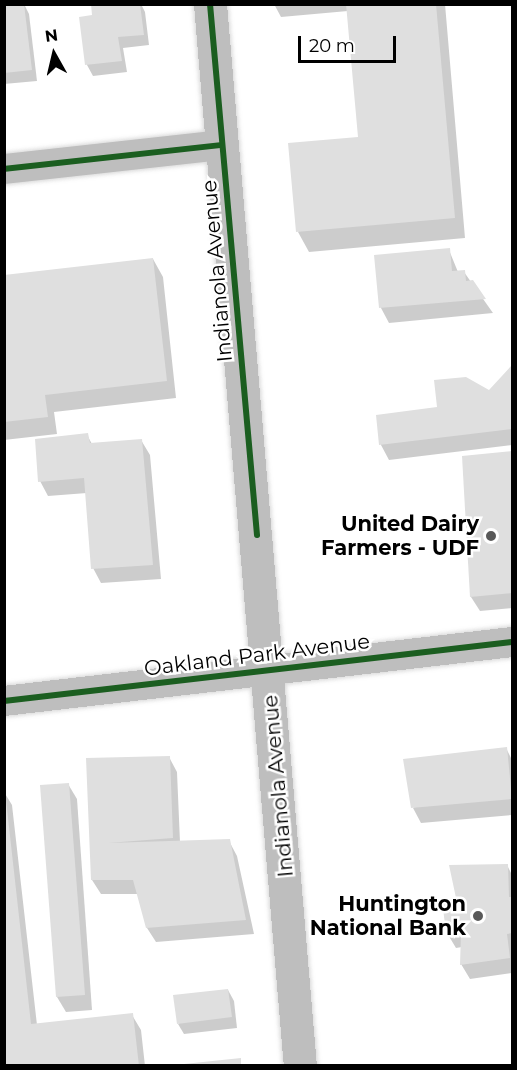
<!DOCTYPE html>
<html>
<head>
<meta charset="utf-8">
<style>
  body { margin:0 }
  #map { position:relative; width:517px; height:1070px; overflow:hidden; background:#fff; font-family:Montserrat,sans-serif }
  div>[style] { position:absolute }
  .shadow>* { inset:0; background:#0003 }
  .building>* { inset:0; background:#dfdfdf }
  .roads { filter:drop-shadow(0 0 2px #dbdbdb) drop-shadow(0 0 2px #dbdbdb) }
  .street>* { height:30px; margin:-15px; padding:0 15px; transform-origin:15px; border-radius:15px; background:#bebebe }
  .primary>* { height:33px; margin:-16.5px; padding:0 16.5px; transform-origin:16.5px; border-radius:16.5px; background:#bebebe }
  .cycleway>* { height:6px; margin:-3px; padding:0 3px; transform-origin:3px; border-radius:3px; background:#1b5e20 }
  .dots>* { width:16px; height:16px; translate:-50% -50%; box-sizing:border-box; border:3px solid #fff; border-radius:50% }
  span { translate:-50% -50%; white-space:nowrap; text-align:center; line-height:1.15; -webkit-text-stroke:5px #fff; paint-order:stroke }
  .street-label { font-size:21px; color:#000 }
  .poi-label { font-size:21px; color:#000; font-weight:700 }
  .right { translate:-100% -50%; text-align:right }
  .frame { position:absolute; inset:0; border:6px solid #000; pointer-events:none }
  .north { position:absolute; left:24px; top:24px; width:60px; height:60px; -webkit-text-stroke:4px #fff; paint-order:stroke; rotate:352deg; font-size:16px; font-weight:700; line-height:24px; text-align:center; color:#000 }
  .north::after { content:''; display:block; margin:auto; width:21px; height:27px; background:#000; clip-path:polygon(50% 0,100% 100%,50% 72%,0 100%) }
  .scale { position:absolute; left:298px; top:36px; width:98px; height:27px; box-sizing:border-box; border:3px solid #000; border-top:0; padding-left:8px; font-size:18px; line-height:21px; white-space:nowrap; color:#000; -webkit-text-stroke:4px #fff; paint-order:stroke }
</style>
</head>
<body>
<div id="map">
  <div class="shadow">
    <i style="clip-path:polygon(24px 4px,29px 14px,37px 81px,4px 84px,4px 5px)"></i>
    <i style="clip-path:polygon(93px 4px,141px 4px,145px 12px,149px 45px,123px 48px,127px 72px,93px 76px,87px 65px,81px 18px,94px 16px)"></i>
    <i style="clip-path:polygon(274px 4px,445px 4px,465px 238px,309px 252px,298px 232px,360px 138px,348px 11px,281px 17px)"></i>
    <i style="clip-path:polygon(449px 250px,458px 272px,464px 272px,493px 313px,389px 323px,381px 308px,376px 256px)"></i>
    <i style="clip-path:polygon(153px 259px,163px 277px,176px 398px,54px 412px,57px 434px,4px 440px,4px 276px)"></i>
    <i style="clip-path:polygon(512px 367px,512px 445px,389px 460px,381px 445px,378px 416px,439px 409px,489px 392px)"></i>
    <i style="clip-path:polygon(87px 435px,92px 444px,141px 440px,150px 455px,161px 579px,101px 583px,93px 568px,87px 493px,48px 496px,40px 481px)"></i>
    <i style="clip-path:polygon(512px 452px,512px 608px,480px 611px,471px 597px,463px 458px)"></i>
    <i style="clip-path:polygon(506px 748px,512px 760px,512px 815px,421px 823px,413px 808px)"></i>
    <i style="clip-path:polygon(169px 757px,177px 772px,180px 842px,229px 841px,237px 856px,254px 934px,156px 942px,147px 928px,139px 894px,101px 894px,92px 880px,87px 759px)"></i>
    <i style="clip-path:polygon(68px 784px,77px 799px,92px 1010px,66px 1012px,57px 997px,41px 786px)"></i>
    <i style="clip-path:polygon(4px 792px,12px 805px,37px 1025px,132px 1015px,141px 1030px,145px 1066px,4px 1066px)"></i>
    <i style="clip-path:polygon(507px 865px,512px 875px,512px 973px,470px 979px,461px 964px,462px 947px,456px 948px,447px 933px,444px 901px,458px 899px)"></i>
    <i style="clip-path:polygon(228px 990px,234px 1001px,237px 1028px,184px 1034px,178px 1024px)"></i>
  </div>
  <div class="building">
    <i style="clip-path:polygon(4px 4px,24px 4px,32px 70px,4px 73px)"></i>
    <i style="clip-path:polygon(91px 4px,140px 4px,144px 35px,118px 37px,122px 61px,85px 65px,79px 17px,92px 15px)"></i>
    <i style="clip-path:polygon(346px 4px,436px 4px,455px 218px,296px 232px,288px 143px,358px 137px)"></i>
    <i style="clip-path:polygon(450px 248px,452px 271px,465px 270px,466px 281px,473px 280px,486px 299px,379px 308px,374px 255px)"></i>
    <i style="clip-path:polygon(153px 258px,167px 381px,45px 395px,48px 417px,4px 422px,4px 275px)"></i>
    <i style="clip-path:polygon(512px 365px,512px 429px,379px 445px,376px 415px,437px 407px,434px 380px,466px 377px,489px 390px)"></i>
    <i style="clip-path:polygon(88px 433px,90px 443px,142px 439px,153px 565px,91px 569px,84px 478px,38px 482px,35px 439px)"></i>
    <i style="clip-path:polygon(512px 451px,512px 593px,470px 597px,462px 456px)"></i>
    <i style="clip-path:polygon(507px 747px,512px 799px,411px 808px,403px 759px)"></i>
    <i style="clip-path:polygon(170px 756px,173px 838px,108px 843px,230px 839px,246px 920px,146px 928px,133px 880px,91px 880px,86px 758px)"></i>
    <i style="clip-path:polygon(69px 783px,85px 995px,56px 997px,40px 785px)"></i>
    <i style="clip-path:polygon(6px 800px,31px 1024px,133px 1013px,139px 1066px,4px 1066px)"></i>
    <i style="clip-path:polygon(508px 864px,509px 897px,512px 897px,512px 933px,507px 934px,510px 958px,460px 965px,461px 931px,446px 933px,442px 900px,456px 898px,449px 865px)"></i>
    <i style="clip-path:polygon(228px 989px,232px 1017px,177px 1024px,173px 995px)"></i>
    <i style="clip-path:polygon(241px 1058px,241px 1066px,184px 1066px,184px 1064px)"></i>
  </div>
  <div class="roads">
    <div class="street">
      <i style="left:4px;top:169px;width:219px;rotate:-6.3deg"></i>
      <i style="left:4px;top:701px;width:511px;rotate:-6.62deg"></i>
    </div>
    <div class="primary">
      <i style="left:210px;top:4px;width:1066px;rotate:85.16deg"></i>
    </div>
  </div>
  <div class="cycleway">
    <i style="left:210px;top:4px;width:533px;rotate:84.94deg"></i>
    <i style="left:4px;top:169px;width:219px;rotate:-6.3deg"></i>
    <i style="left:4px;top:701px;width:511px;rotate:-6.62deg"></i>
  </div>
  <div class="dots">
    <i style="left:491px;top:536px;background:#595959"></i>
    <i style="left:478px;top:916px;background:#595959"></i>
  </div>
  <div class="street-label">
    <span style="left:217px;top:271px;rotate:-95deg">Indianola Avenue</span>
    <span style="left:257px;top:655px;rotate:-7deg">Oakland Park Avenue</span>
    <span style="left:278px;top:786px;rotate:-95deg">Indianola Avenue</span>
  </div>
  <div class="poi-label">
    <span class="right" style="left:479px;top:536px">United Dairy<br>Farmers - UDF</span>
    <span class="right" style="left:466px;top:916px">Huntington<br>National Bank</span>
  </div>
  <div class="frame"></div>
  <div class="north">N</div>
  <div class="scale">20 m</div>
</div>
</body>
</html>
